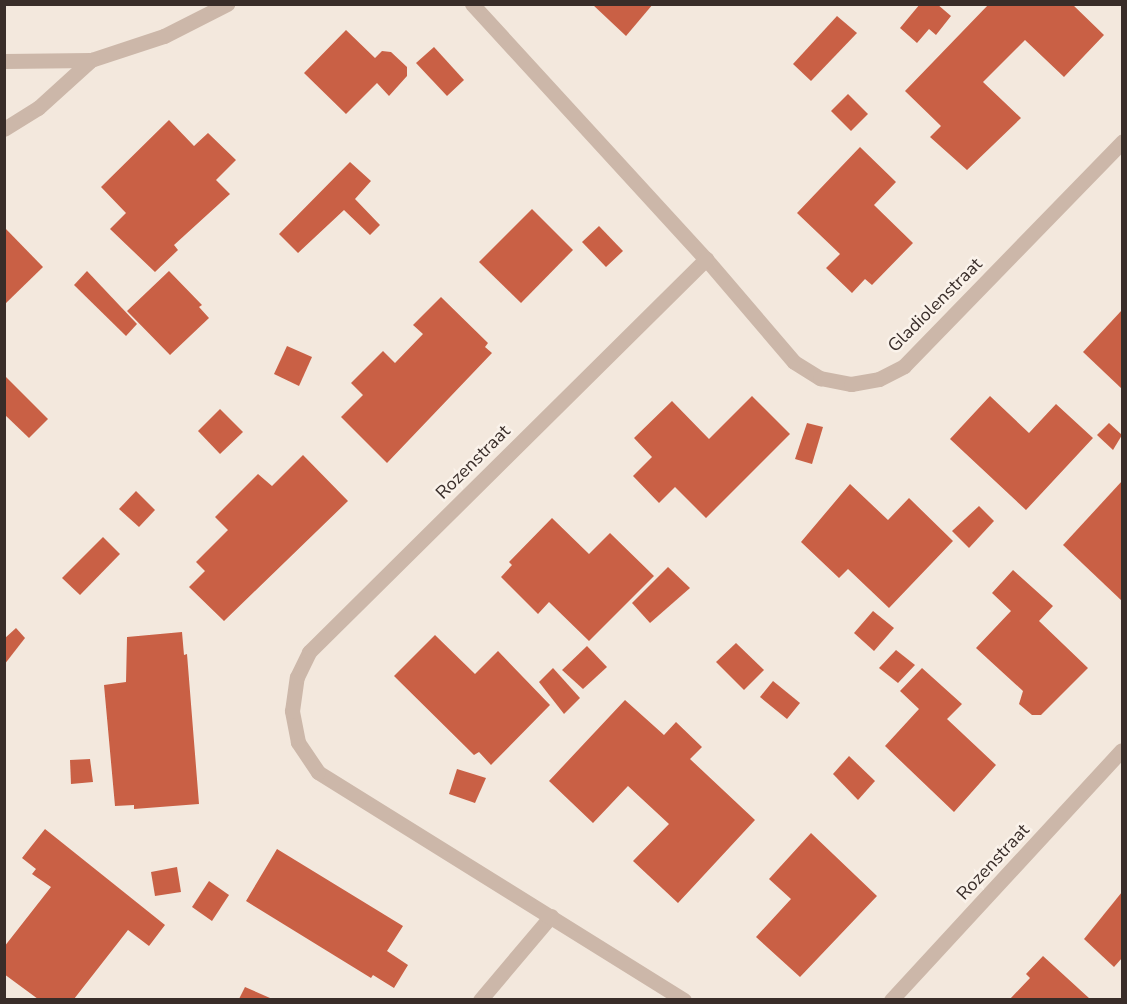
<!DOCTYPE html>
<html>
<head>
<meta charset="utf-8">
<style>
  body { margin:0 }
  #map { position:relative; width:1127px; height:1004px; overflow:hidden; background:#f3e8dd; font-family:"Nunito Sans",sans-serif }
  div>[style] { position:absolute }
  .building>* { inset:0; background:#c96045 }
  .minor>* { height:15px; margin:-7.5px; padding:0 7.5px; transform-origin:7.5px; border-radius:7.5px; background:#ccb7a9 }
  span { translate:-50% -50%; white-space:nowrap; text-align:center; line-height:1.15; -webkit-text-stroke:5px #faf2ea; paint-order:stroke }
  .street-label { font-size:18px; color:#392d29 }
  .frame { position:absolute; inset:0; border:6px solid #392d29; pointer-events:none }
</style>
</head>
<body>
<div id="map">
  <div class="building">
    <i style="clip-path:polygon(592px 4px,653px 4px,626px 36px)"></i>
    <i style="clip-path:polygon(920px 4px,937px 4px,951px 16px,936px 35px,929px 29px,917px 43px,900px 28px)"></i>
    <i style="clip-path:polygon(989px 4px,1072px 4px,1104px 35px,1064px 77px,1025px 40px,983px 82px,1021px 118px,967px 170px,930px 137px,941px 126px,905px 91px)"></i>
    <i style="clip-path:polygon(837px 16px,857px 33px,811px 81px,793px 64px)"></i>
    <i style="clip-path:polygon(346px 30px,375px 58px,382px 51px,391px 52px,407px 67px,407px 76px,389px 96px,377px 83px,346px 114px,304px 73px)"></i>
    <i style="clip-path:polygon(434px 47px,464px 80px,447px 96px,416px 63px)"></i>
    <i style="clip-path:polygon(848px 94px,868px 114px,851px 131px,831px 111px)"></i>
    <i style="clip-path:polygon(169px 120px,194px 146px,208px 133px,236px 160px,216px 180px,230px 194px,174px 245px,178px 250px,155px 272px,110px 229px,126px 213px,101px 187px)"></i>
    <i style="clip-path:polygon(860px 147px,896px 182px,874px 205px,913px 243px,872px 285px,865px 279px,852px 293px,826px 268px,840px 254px,797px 213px)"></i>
    <i style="clip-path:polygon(350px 162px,371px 181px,355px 199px,380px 225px,370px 235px,344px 210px,298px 253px,279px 234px)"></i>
    <i style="clip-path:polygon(532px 209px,573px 250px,521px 303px,479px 262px)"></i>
    <i style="clip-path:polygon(599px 226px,623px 251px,606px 267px,582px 242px)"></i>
    <i style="clip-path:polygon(4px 227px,43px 267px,4px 305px)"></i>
    <i style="clip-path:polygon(87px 271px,137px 324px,126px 336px,74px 285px)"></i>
    <i style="clip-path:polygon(169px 271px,202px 305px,199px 307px,209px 318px,170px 355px,127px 311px)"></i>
    <i style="clip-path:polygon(441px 297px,488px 343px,485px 347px,492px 353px,387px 463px,341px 417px,363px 395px,351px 383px,383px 351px,395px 363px,423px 334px,413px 325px)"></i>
    <i style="clip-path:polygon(1122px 310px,1122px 389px,1083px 352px)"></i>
    <i style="clip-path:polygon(287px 346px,312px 357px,299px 386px,274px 374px)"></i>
    <i style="clip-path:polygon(4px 375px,48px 419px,29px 438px,4px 414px)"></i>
    <i style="clip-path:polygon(752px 396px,790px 434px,706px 518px,675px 487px,659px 503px,633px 476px,652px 457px,634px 438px,672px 401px,709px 439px)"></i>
    <i style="clip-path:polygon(990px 396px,1029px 433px,1056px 404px,1093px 438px,1026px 510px,950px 439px)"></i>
    <i style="clip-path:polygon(220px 409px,243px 432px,220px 454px,198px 431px)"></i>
    <i style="clip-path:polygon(807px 423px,823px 427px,812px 464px,795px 459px)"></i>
    <i style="clip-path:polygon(1109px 423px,1122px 435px,1113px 450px,1097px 435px)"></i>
    <i style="clip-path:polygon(303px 455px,348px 501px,224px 621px,189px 587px,205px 571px,196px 562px,228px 530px,215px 517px,258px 474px,272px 486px)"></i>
    <i style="clip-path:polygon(1122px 481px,1122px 601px,1063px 545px)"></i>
    <i style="clip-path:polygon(850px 484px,888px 520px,909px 498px,953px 541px,889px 608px,848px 569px,839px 578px,801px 542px)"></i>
    <i style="clip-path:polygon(136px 491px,155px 510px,139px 527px,119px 509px)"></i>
    <i style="clip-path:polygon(979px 506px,994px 521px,969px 548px,952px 531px)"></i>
    <i style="clip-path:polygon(552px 518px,589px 554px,610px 533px,654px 576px,589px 641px,549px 602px,538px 614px,501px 577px,512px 565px,509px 562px)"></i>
    <i style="clip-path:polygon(103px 537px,120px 554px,80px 595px,62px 578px)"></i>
    <i style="clip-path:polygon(668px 567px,690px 588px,650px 623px,632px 603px)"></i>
    <i style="clip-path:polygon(1013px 570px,1053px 606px,1039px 621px,1088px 668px,1041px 715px,1032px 715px,1019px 704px,1023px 691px,976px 648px,1011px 611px,992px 593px)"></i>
    <i style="clip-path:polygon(873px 611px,894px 628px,874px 651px,854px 633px)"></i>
    <i style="clip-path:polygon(16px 628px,25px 638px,4px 665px,4px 639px)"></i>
    <i style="clip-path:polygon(182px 632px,184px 655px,187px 654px,199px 804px,134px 809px,134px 805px,115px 806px,104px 685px,126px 682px,127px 637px)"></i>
    <i style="clip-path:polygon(435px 635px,475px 674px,498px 651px,550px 705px,491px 765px,479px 752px,474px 755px,394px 676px)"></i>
    <i style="clip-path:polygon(736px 643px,764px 670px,744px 690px,716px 662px)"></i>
    <i style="clip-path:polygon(587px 646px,607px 667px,583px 689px,562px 670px)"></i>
    <i style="clip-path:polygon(896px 650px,915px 665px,898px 683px,879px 668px)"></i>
    <i style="clip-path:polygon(553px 668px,580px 698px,564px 714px,539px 682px)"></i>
    <i style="clip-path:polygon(922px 668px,962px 704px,947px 719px,996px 765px,954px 812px,885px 746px,919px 709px,900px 691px)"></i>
    <i style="clip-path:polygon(773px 681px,800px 703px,787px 719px,760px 697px)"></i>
    <i style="clip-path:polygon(625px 700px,664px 735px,676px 722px,702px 747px,690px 759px,755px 820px,678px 903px,633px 861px,669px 824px,628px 786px,593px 823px,549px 781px)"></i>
    <i style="clip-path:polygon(849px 756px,875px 781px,858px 800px,833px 774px)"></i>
    <i style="clip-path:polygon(90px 759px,93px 782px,71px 784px,70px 760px)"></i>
    <i style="clip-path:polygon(457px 769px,486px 778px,475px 803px,449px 794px)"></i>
    <i style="clip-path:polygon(45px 829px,165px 925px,149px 946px,128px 930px,74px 999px,38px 999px,4px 974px,4px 947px,51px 887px,32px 874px,36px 869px,22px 858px)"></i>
    <i style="clip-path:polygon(811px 833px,877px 896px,800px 977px,756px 937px,791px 899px,769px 879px)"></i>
    <i style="clip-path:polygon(277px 849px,403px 926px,387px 951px,408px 965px,394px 988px,373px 975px,371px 978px,246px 901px)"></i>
    <i style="clip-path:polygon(177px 867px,181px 892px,155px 896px,151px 872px)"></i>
    <i style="clip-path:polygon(209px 881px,229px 895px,212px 921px,192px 907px)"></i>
    <i style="clip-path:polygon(1122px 892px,1122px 958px,1114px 967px,1084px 939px)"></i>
    <i style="clip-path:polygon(1043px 956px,1090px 999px,1010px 999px,1030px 978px,1026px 974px)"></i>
    <i style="clip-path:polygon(245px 987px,270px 998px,269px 999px,239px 999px)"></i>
  </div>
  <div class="minor">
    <i style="left:472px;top:4px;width:346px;rotate:47.5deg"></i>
    <i style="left:706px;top:259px;width:135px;rotate:49.5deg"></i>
    <i style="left:794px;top:362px;width:31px;rotate:32deg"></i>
    <i style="left:820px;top:378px;width:32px;rotate:11deg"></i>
    <i style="left:851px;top:384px;width:28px;rotate:-10deg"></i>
    <i style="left:879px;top:379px;width:28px;rotate:-27deg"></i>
    <i style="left:904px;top:366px;width:313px;rotate:-45.8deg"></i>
    <i style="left:4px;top:61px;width:87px;rotate:-0.7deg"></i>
    <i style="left:91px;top:60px;width:77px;rotate:-18.2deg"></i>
    <i style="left:164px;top:36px;width:71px;rotate:-26.9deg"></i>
    <i style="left:4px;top:129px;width:40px;rotate:-32deg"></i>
    <i style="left:38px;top:108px;width:72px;rotate:-42.2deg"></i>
    <i style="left:480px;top:1000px;width:110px;rotate:-49.8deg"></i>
    <i style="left:684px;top:1000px;width:431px;rotate:-148.1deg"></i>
    <i style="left:318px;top:772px;width:36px;rotate:-124deg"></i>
    <i style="left:298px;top:742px;width:32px;rotate:-101deg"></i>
    <i style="left:292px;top:711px;width:34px;rotate:-82deg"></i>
    <i style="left:297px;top:677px;width:28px;rotate:-64deg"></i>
    <i style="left:309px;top:652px;width:559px;rotate:-44.71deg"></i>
    <i style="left:891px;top:1000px;width:340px;rotate:-47.3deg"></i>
  </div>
  <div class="street-label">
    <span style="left:935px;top:305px;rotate:-45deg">Gladiolenstraat</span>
    <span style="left:473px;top:462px;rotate:-45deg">Rozenstraat</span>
    <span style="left:993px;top:862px;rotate:-47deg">Rozenstraat</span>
  </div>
  <div class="frame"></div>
</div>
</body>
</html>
